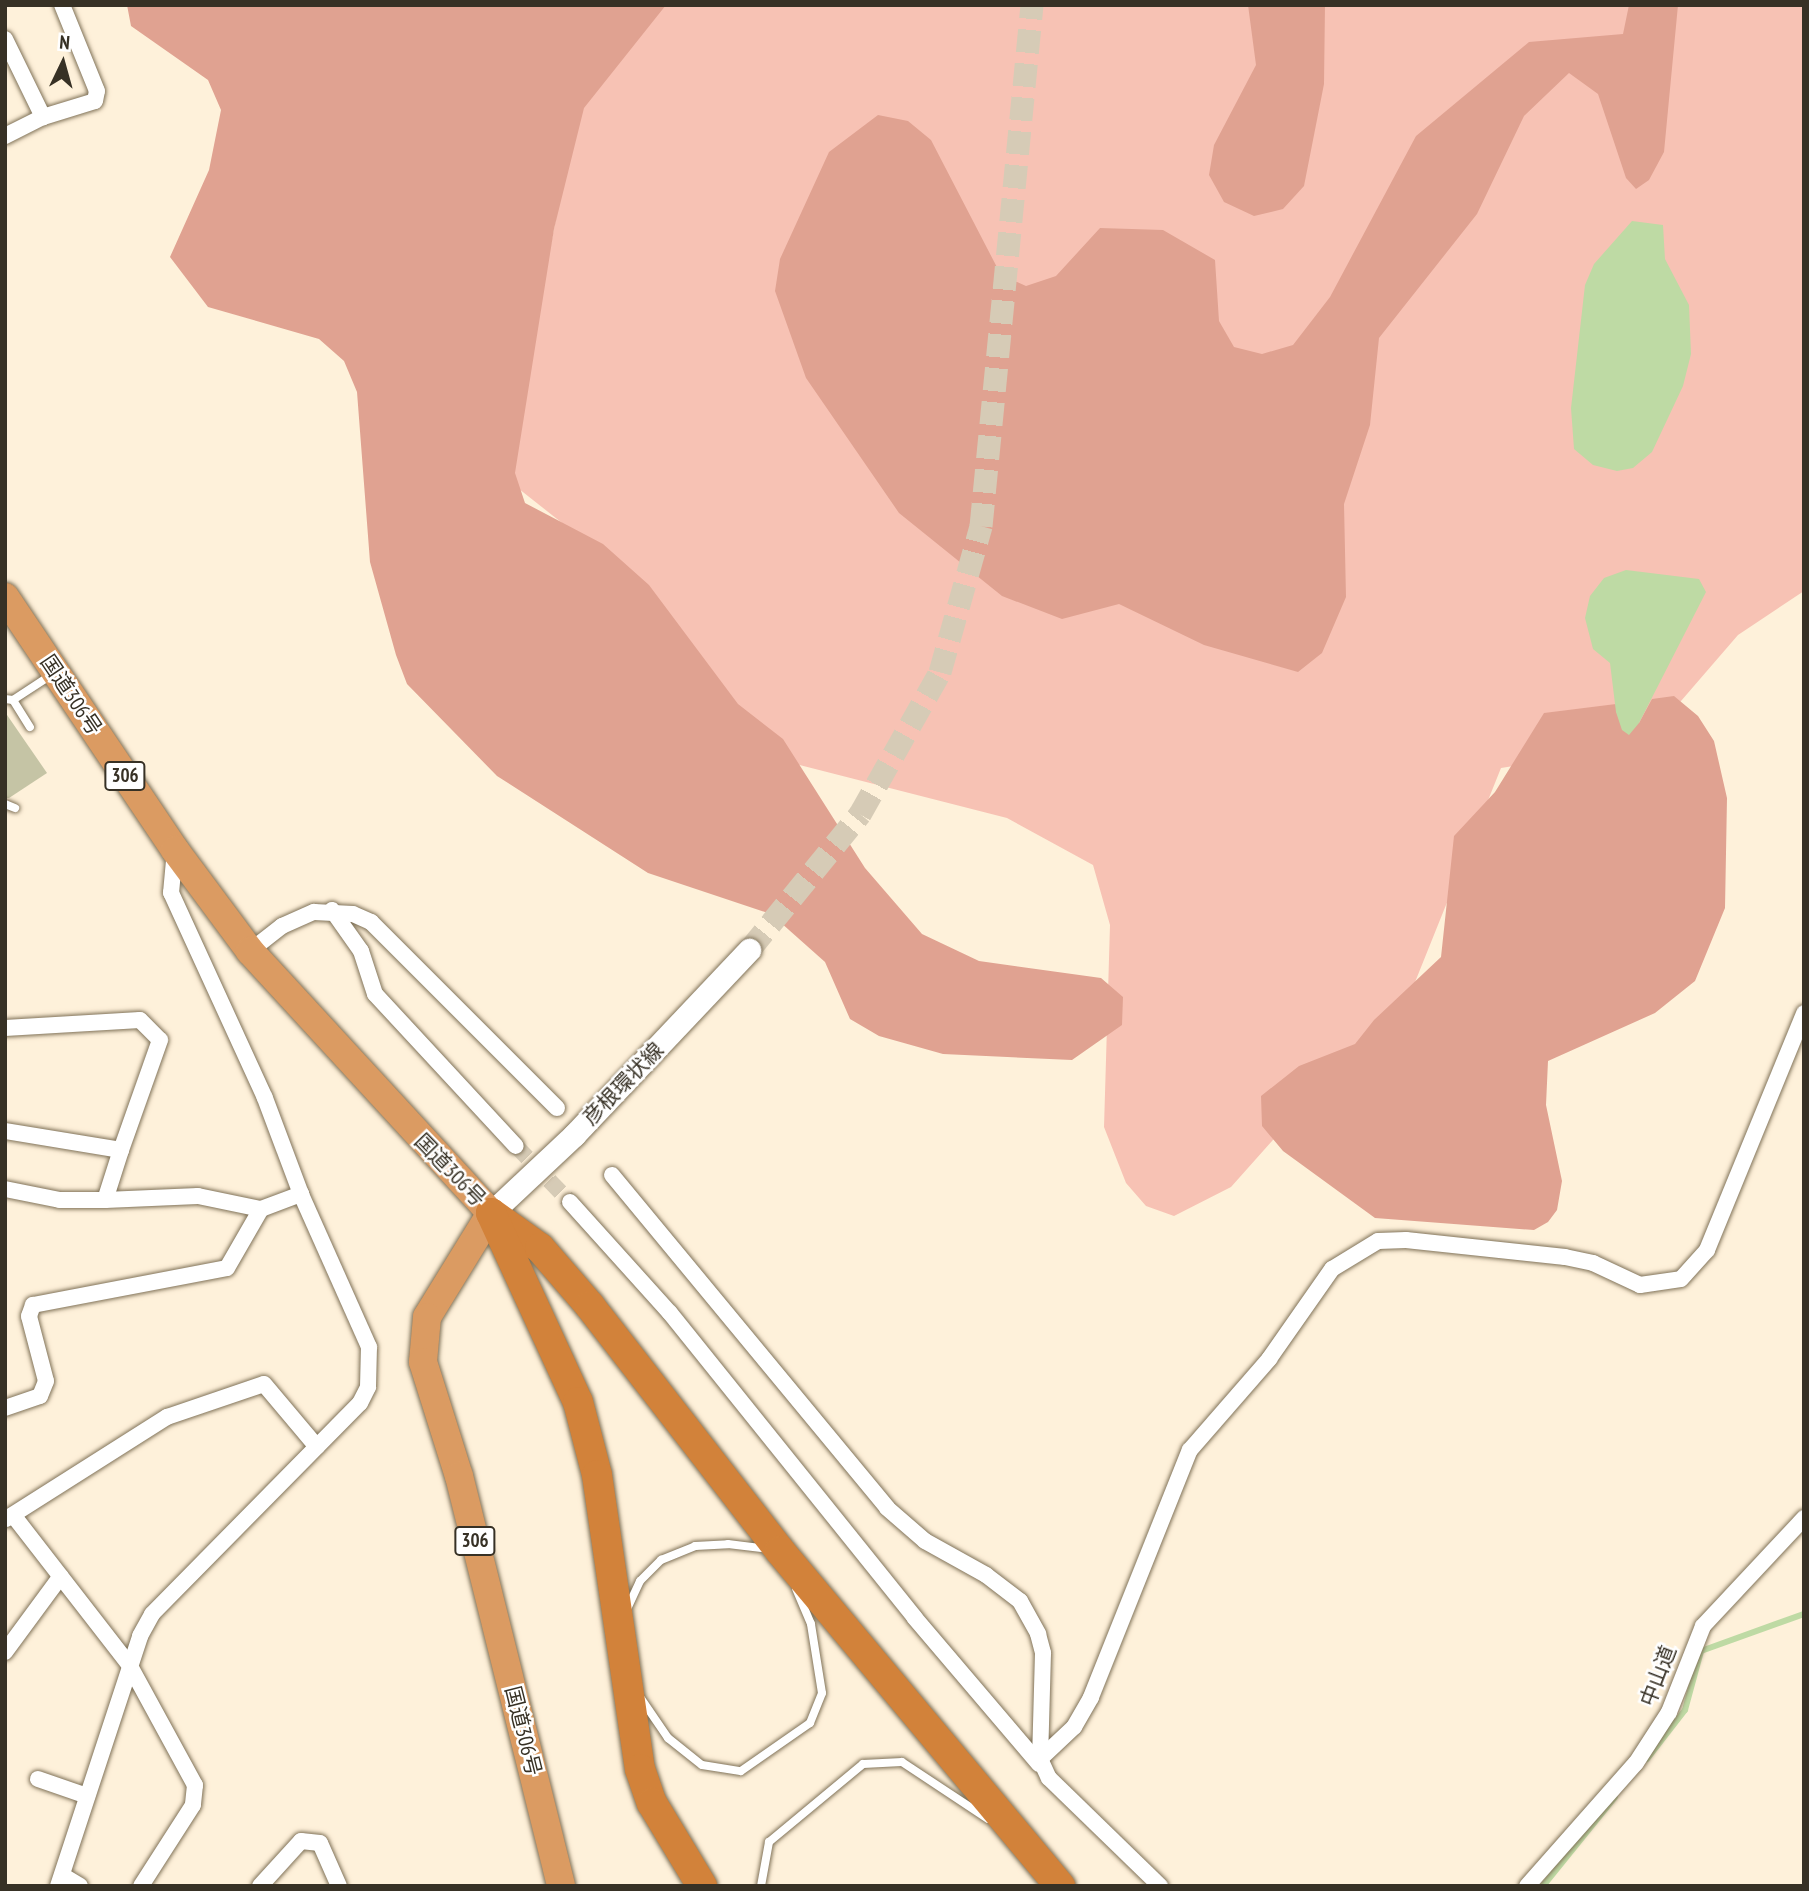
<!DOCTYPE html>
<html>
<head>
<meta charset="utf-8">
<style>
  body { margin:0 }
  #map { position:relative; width:1809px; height:1891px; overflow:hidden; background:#fef1da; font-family:"PT Sans Narrow","Noto Sans JP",sans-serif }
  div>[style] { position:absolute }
  .green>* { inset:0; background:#f7c2b4 }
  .forest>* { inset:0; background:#e0a291 }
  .water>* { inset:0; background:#bedaa4 }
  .stream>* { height:6px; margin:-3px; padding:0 3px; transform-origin:3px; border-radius:3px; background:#bedaa4 }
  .building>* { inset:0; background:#c5c4a5 }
  .minor-tunnel>* { height:16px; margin-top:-8px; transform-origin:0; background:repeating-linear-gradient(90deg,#d6cbb6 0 16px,transparent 0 24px) }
  .secondary-tunnel>* { height:23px; margin-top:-11.5px; transform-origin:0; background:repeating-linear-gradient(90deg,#d6cbb6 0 23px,transparent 0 34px) }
  .roads { filter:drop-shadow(0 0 2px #807258) drop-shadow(0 0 2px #807258) }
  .service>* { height:8px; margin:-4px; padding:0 4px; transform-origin:4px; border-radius:4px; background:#fff }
  .minor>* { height:16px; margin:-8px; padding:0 8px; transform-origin:8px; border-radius:8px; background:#fff }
  .secondary>* { height:23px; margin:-11.5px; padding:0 11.5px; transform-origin:11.5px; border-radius:11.5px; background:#fff }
  .trunk>* { height:28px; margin:-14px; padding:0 14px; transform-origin:14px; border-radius:14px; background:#db9b62 }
  .motorway>* { height:30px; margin:-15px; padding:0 15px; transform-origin:15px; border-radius:15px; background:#d2823a }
  span { translate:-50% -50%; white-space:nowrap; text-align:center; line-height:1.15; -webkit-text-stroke:5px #fff; paint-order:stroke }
  .shield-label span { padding:2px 5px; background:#fff; border:2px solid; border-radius:5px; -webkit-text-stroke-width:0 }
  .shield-label { font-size:19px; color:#373125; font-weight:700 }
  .street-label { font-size:21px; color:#373125 }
  .frame { position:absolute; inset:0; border:7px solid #373125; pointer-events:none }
  .north { position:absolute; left:28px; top:28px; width:70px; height:70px; -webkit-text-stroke:5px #fff; paint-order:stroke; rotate:5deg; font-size:19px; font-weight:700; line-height:28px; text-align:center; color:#373125 }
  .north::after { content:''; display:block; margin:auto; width:24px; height:32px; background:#373125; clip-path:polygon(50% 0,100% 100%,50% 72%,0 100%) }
</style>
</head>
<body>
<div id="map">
  <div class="green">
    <i style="clip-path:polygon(622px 5px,1804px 5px,1804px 591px,1738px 635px,1643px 745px,1501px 768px,1401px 1017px,1331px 1075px,1231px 1187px,1174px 1216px,1146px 1206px,1126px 1183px,1104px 1127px,1110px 925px,1093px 865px,1007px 818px,780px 760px,628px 575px,514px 485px,517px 413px,581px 94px)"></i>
  </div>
  <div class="forest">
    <i style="clip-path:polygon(127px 5px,666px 5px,584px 108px,554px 229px,515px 473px,525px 503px,603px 544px,649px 585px,738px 704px,783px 739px,865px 868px,922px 934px,979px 961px,1101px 978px,1123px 997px,1122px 1025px,1072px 1060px,943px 1054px,879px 1036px,850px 1019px,825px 962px,771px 914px,648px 873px,497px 776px,407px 684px,396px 655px,370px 562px,357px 392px,344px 361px,319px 339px,208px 307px,170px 257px,209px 170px,221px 110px,208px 80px,131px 26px)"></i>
    <i style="clip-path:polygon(1248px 5px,1325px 5px,1324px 84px,1304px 186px,1283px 209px,1254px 216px,1224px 202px,1209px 175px,1214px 145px,1256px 65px)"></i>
    <i style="clip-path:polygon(1629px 5px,1678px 5px,1664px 152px,1649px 180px,1636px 189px,1626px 178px,1598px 94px,1569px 73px,1524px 116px,1477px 214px,1379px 338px,1370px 425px,1344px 504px,1346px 597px,1322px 653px,1298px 672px,1204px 645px,1119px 604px,1062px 619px,1002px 596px,899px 513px,806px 378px,775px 291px,780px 259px,829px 152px,878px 115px,908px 121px,931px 140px,1001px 275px,1026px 286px,1056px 276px,1100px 228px,1163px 230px,1215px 260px,1219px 321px,1234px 347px,1262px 354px,1293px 345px,1330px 297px,1416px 136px,1529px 42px,1623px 34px)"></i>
    <i style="clip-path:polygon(1674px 696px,1698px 716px,1714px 741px,1727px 798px,1725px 908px,1695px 981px,1655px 1013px,1548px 1061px,1546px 1105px,1562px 1181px,1557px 1210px,1548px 1222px,1534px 1230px,1375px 1218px,1283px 1151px,1262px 1126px,1261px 1096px,1299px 1066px,1355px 1044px,1374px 1020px,1441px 957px,1454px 836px,1495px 792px,1544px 713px,1616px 704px,1616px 712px,1639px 723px,1652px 699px)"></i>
  </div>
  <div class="water">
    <i style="clip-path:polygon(1632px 221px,1663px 225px,1665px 259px,1689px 305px,1691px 354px,1683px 386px,1652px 452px,1633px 468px,1617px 471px,1593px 465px,1574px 449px,1571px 408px,1585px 285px,1594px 264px)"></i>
    <i style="clip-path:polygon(1626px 570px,1699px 579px,1706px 592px,1639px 723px,1629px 735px,1622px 730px,1616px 712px,1610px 663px,1593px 649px,1585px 618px,1590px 596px,1604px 578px)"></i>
  </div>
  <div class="stream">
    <i style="left:1647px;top:1759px;width:62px;rotate:-52.2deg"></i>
    <i style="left:1685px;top:1710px;width:61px;rotate:-74.8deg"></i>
    <i style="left:1701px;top:1651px;width:109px;rotate:-19.8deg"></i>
    <i style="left:1543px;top:1886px;width:114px;rotate:-51deg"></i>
  </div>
  <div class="building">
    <i style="clip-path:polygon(5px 712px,47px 773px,9px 798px,5px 798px)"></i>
  </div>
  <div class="minor-tunnel">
    <i style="left:516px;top:1146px;width:78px;rotate:46deg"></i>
  </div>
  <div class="secondary-tunnel">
    <i style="left:749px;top:950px;width:176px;rotate:-50.8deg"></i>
    <i style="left:860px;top:814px;width:163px;rotate:-60.6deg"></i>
    <i style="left:940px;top:672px;width:152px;rotate:-74.3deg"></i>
    <i style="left:981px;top:526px;width:523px;rotate:-84.41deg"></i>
  </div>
  <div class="roads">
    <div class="service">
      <i style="left:5px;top:699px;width:8px;rotate:7deg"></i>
      <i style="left:13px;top:700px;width:45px;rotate:-33.3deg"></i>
      <i style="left:13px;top:700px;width:32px;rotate:58deg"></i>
      <i style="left:5px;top:804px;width:11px;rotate:22deg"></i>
      <i style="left:627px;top:1609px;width:31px;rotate:-65deg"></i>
      <i style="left:640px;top:1581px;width:30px;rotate:-45deg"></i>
      <i style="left:661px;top:1560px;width:37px;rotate:-22deg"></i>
      <i style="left:695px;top:1546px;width:33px;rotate:-3deg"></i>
      <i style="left:728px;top:1544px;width:38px;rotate:7deg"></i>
      <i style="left:640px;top:1697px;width:50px;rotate:55.7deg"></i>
      <i style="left:668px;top:1738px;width:43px;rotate:38.5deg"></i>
      <i style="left:702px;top:1765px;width:39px;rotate:9deg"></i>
      <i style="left:741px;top:1771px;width:84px;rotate:-34.8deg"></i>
      <i style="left:810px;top:1723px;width:32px;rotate:-68deg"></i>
      <i style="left:822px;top:1693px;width:70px;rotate:-99.1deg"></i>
      <i style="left:811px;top:1624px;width:38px;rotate:-113deg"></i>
      <i style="left:761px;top:1886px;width:45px;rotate:-79.7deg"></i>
      <i style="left:769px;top:1842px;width:122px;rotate:-39.7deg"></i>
      <i style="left:863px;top:1764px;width:39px;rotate:-3deg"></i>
      <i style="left:902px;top:1762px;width:103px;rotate:33.5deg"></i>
    </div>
    <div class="minor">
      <i style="left:5px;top:39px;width:87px;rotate:64deg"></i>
      <i style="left:43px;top:117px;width:54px;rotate:-17.1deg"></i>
      <i style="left:95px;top:101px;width:10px;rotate:-79deg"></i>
      <i style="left:97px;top:91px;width:93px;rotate:-112.1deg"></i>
      <i style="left:5px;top:136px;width:42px;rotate:-26.6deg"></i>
      <i style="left:332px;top:910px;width:50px;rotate:54.7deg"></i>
      <i style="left:361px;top:951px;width:45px;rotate:72deg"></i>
      <i style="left:375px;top:994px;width:207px;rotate:47.2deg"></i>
      <i style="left:250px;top:951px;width:41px;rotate:-38deg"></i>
      <i style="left:282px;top:926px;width:35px;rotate:-24deg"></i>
      <i style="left:314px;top:912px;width:39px;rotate:3deg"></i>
      <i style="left:353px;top:914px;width:20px;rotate:24deg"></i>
      <i style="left:371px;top:922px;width:263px;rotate:45deg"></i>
      <i style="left:5px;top:1028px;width:135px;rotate:-3.4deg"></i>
      <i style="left:140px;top:1020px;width:28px;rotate:45deg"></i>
      <i style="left:160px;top:1040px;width:117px;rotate:109.5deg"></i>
      <i style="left:121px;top:1150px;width:118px;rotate:-170.7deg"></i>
      <i style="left:121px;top:1150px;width:52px;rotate:107.7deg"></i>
      <i style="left:105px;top:1200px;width:93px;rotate:-2.5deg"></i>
      <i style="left:198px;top:1196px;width:64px;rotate:11.7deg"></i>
      <i style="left:612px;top:1175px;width:432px;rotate:50.4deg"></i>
      <i style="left:887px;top:1508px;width:50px;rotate:41deg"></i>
      <i style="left:925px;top:1541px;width:70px;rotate:29.1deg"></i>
      <i style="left:986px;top:1575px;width:43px;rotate:37.4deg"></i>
      <i style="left:1020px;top:1601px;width:38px;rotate:61deg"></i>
      <i style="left:1038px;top:1634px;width:20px;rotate:75deg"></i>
      <i style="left:1043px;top:1653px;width:106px;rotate:91.6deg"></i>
      <i style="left:1040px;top:1759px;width:21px;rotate:65deg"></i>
      <i style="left:1049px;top:1778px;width:155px;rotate:44.2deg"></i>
      <i style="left:5px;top:1189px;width:56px;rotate:11.3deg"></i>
      <i style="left:60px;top:1200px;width:45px"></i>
      <i style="left:570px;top:1202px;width:149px;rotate:48deg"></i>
      <i style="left:670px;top:1313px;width:390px;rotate:51.2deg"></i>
      <i style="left:914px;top:1617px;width:193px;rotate:49.6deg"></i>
      <i style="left:5px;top:1408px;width:37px;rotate:-19deg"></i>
      <i style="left:40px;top:1396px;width:16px;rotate:-68deg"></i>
      <i style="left:46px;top:1381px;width:67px;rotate:-104.7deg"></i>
      <i style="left:29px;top:1316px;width:12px;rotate:-70deg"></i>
      <i style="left:33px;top:1305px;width:197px;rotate:-10.8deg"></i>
      <i style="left:227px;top:1268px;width:68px;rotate:-60deg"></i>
      <i style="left:261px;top:1209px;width:43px;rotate:-20.6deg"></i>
      <i style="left:13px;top:1515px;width:191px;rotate:52.2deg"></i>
      <i style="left:130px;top:1666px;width:136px;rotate:61.4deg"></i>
      <i style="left:195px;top:1785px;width:20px;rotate:96deg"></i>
      <i style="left:193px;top:1805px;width:96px;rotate:122.7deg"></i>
      <i style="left:6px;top:1519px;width:191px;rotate:-32.4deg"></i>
      <i style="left:167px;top:1417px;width:102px;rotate:-18.8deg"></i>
      <i style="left:264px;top:1384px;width:82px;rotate:49.9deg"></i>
      <i style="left:5px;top:1652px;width:94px;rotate:-53.6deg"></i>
      <i style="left:1040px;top:1759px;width:47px;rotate:-43.3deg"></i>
      <i style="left:1074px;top:1727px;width:34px;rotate:-60deg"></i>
      <i style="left:1091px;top:1697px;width:266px;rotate:-68.2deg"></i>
      <i style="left:1190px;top:1450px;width:121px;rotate:-49deg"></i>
      <i style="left:1269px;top:1359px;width:110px;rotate:-55deg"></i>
      <i style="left:1332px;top:1269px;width:54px;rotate:-31.3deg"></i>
      <i style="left:1378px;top:1241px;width:28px;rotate:-2deg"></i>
      <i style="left:1406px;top:1240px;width:160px;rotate:6.1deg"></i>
      <i style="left:1565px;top:1257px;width:29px;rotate:12deg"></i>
      <i style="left:1593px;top:1263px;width:52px;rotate:25.1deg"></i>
      <i style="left:1640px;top:1285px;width:41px;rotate:-8.3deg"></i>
      <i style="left:1681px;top:1279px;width:39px;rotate:-48deg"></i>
      <i style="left:1707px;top:1250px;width:256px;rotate:-67.7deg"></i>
      <i style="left:38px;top:1779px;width:52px;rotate:19.1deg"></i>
      <i style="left:62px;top:1875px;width:21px;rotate:31deg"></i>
      <i style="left:58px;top:1886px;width:263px;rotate:-71.8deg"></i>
      <i style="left:140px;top:1636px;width:25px;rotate:-61deg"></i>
      <i style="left:152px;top:1614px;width:296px;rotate:-45.4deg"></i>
      <i style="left:360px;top:1403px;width:18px;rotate:-63deg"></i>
      <i style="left:368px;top:1387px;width:40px;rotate:-88.6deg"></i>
      <i style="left:369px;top:1347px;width:167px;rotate:-114deg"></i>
      <i style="left:301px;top:1194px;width:103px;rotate:-110.6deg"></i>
      <i style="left:265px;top:1098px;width:226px;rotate:-114.6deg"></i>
      <i style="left:171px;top:893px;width:43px;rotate:-84.7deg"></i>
      <i style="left:260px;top:1886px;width:61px;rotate:-47.7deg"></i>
      <i style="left:301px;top:1841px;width:19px;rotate:6deg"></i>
      <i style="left:320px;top:1843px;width:47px;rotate:66.2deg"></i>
      <i style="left:1527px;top:1886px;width:164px;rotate:-48.5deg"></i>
      <i style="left:1636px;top:1763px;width:61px;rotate:-57.1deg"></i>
      <i style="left:1669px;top:1712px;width:92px;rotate:-68.4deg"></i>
      <i style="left:1703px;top:1626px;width:148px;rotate:-46.9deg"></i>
    </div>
    <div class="secondary">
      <i style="left:491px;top:1213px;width:114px;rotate:-43.2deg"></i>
      <i style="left:574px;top:1135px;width:255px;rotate:-46.6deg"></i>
    </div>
    <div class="trunk">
      <i style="left:5px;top:597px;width:305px;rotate:56.1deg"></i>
      <i style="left:175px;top:850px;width:126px;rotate:53.4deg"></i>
      <i style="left:250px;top:951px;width:356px;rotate:47.4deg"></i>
      <i style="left:491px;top:1213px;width:122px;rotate:121.6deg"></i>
      <i style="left:427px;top:1317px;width:45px;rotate:95.1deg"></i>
      <i style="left:423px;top:1362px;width:120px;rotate:72.5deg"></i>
      <i style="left:459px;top:1476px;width:422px;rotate:76deg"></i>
    </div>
    <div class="motorway">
      <i style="left:491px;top:1213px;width:60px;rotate:35.5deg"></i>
      <i style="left:540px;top:1248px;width:77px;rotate:49.2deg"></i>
      <i style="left:590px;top:1306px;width:310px;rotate:52.2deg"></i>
      <i style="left:780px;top:1551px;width:437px;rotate:50.1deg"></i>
      <i style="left:491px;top:1213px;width:208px;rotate:65.3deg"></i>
      <i style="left:578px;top:1402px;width:75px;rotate:75.4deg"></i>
      <i style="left:597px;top:1475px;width:297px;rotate:81.7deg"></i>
      <i style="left:640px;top:1769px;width:36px;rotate:71deg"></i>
      <i style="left:652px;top:1803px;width:97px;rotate:58.9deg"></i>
    </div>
  </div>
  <div class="shield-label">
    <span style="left:125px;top:776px">306</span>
    <span style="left:475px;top:1541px">306</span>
  </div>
  <div class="street-label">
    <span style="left:71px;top:695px;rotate:56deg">国道306号</span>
    <span style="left:623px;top:1084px;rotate:-46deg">彦根環状線</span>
    <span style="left:450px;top:1170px;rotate:46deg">国道306号</span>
    <span style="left:1658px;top:1676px;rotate:-69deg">中山道</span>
    <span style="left:523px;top:1731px;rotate:76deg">国道306号</span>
  </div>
  <div class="frame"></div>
  <div class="north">N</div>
</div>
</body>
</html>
